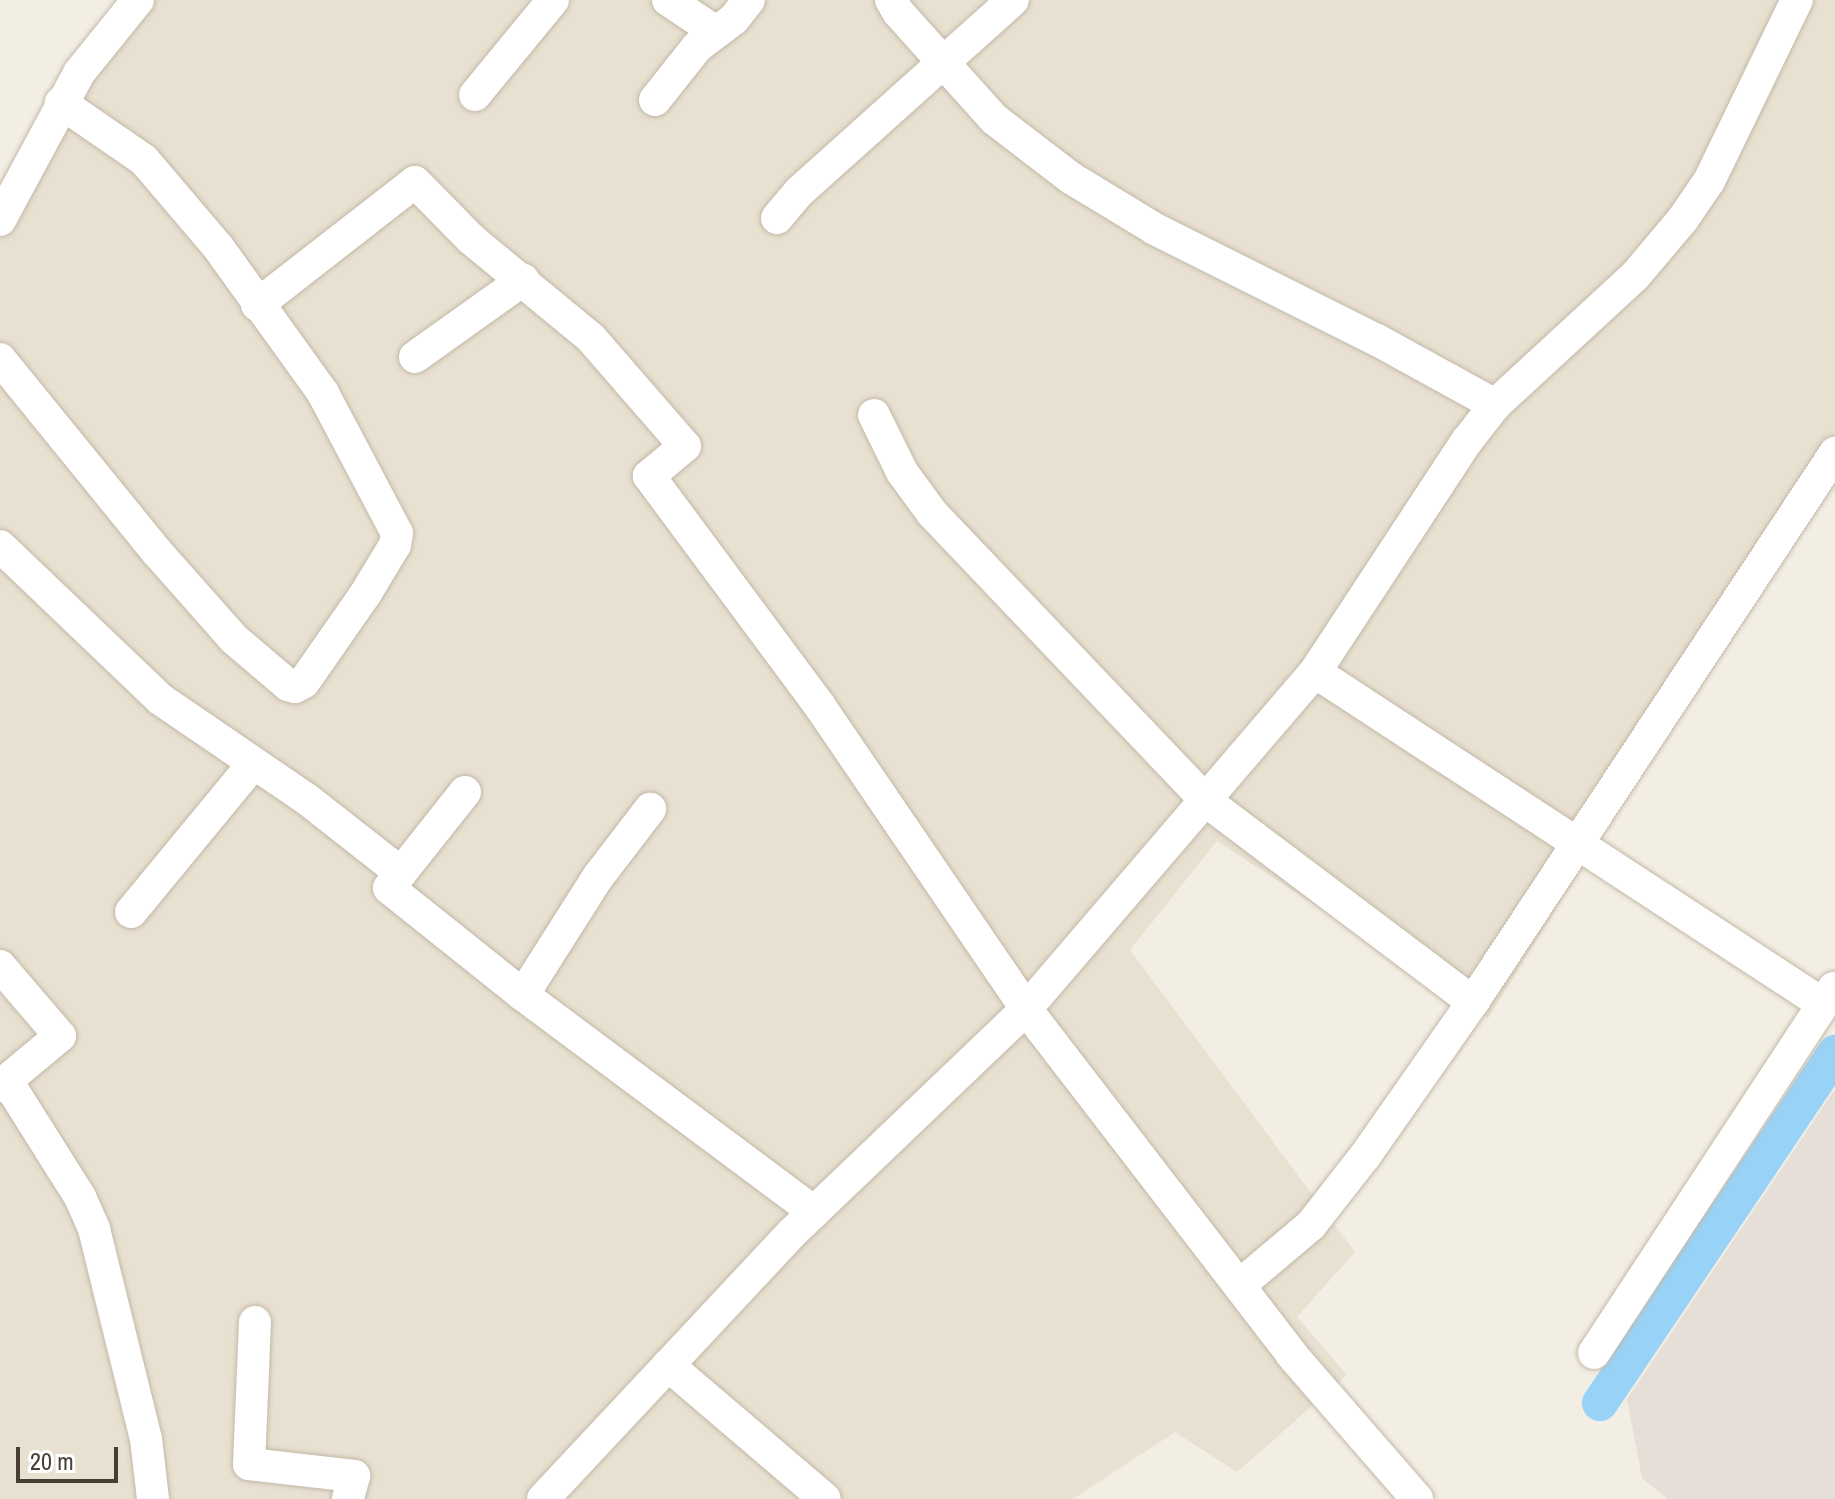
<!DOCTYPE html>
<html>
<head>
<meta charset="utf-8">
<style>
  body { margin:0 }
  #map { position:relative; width:1835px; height:1499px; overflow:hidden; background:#f3eee3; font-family:"Archivo Narrow",sans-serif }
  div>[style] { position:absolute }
  .residential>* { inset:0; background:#e8e0d0 }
  .industrial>* { inset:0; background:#e5dfd8 }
  .canal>* { height:36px; margin:-18px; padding:0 18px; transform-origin:18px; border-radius:18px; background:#98d3f7 }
  .roads { filter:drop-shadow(0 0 2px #c3b8a8) drop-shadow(0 0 2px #c3b8a8) }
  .minor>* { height:32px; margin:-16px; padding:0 16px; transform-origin:16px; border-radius:16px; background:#fff }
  span { translate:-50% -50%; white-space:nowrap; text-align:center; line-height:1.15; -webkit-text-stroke:7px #fff; paint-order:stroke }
  .scale { position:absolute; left:16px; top:1447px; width:102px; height:36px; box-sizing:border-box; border:4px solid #463e33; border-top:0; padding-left:10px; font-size:24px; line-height:28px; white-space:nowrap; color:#463e33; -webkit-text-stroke:6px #fff; paint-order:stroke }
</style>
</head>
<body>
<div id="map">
  <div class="residential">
    <i style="clip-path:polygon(127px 0,1835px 0,1835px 461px,1488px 1018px,1217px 841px,1130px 950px,1355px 1252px,1297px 1317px,1347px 1375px,1237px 1472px,1175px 1432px,1073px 1499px,0 1499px,0 208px)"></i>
  </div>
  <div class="industrial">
    <i style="clip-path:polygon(1835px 1089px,1835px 1499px,1668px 1499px,1642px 1478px,1627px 1399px)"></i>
  </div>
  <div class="canal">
    <i style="left:1600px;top:1403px;width:422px;rotate:-56.1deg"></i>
  </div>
  <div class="roads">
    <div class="minor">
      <i style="left:668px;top:0;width:58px;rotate:33.7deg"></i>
      <i style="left:891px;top:0;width:14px;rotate:60deg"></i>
      <i style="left:898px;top:12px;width:144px;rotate:48.1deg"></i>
      <i style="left:994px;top:119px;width:97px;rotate:37.5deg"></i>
      <i style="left:1071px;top:178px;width:98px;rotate:31.3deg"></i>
      <i style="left:1155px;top:229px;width:248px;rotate:26.6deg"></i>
      <i style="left:1377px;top:340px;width:135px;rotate:28.8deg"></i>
      <i style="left:475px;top:95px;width:123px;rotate:-50.6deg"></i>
      <i style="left:655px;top:100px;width:68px;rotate:-51.6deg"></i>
      <i style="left:697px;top:47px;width:46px;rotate:-37.1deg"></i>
      <i style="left:734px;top:19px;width:24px;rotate:-52deg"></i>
      <i style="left:777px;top:218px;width:35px;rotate:-50deg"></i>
      <i style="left:800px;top:191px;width:286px;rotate:-41.9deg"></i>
      <i style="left:0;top:220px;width:167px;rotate:-61.7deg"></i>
      <i style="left:79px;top:73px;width:94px;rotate:-51.1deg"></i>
      <i style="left:257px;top:305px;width:200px;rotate:-37.9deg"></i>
      <i style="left:415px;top:182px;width:80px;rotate:45.5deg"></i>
      <i style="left:471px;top:239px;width:156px;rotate:39.5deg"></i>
      <i style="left:591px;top:338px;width:143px;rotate:49deg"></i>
      <i style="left:685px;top:446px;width:47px;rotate:140.2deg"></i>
      <i style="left:649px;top:476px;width:285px;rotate:53.4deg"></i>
      <i style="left:819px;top:705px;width:368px;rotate:55.7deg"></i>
      <i style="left:1026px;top:1009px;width:436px;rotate:52.4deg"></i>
      <i style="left:1292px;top:1355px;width:191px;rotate:49deg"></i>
      <i style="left:415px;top:357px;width:133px;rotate:-35.5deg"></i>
      <i style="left:0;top:359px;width:249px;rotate:50.9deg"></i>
      <i style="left:157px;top:552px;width:116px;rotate:48.5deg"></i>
      <i style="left:234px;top:639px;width:71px;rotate:40.4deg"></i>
      <i style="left:288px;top:685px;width:7px;rotate:16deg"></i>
      <i style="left:295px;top:687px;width:10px;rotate:-29deg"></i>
      <i style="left:304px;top:682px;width:108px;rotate:-55.1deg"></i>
      <i style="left:366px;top:593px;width:56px;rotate:-58.9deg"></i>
      <i style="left:395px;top:545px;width:12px;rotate:-81deg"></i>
      <i style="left:397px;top:533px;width:158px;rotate:-117.9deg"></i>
      <i style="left:323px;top:393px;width:180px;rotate:-125.7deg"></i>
      <i style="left:218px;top:247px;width:114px;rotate:-130.4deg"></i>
      <i style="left:144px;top:160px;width:101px;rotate:-145.5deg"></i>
      <i style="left:874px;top:415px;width:64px;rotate:63.8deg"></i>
      <i style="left:902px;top:472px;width:51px;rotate:53.8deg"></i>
      <i style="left:932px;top:513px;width:398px;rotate:46.4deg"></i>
      <i style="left:1206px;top:801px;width:334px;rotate:37deg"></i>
      <i style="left:0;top:546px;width:221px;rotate:43.7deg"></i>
      <i style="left:160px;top:699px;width:179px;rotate:34.3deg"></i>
      <i style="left:308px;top:800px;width:118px;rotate:38.1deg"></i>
      <i style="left:1315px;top:672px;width:607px;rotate:33.17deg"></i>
      <i style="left:465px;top:792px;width:122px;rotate:128.4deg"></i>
      <i style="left:389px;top:888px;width:171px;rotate:38.6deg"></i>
      <i style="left:523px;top:995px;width:363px;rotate:36.7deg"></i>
      <i style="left:131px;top:912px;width:190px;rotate:-50.5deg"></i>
      <i style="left:0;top:966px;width:92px;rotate:49.4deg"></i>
      <i style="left:60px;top:1036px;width:78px;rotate:140.2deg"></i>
      <i style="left:523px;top:995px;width:140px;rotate:-57.6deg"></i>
      <i style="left:598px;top:877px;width:86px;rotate:-52.6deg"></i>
      <i style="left:7px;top:1081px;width:137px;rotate:57.8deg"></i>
      <i style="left:80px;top:1197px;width:35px;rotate:66deg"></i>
      <i style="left:94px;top:1229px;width:216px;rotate:76.1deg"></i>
      <i style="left:146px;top:1439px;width:60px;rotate:83.3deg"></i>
      <i style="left:1241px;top:1284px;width:92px;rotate:-40.1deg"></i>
      <i style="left:1311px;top:1225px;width:88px;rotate:-52deg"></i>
      <i style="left:1365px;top:1156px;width:188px;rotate:-55deg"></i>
      <i style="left:1473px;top:1002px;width:658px;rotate:-56.6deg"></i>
      <i style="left:255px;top:1322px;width:142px;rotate:92.4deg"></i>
      <i style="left:249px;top:1464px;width:106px;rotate:6.5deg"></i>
      <i style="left:354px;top:1476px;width:24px;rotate:105deg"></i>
      <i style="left:1594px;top:1353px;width:437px;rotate:-56.7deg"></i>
      <i style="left:668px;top:1365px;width:206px;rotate:40.5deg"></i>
      <i style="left:543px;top:1499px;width:366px;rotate:-46.9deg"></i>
      <i style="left:793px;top:1232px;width:323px;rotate:-43.7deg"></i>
      <i style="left:1026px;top:1009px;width:444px;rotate:-49.4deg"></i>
      <i style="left:1315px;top:672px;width:277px;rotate:-56.7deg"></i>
      <i style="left:1467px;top:441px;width:46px;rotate:-52.1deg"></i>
      <i style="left:1495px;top:405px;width:190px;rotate:-42.7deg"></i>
      <i style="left:1635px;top:276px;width:75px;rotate:-49.9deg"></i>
      <i style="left:1683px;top:219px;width:46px;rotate:-55.6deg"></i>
      <i style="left:1709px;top:181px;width:201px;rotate:-64.1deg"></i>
    </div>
  </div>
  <div class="scale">20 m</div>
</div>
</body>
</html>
